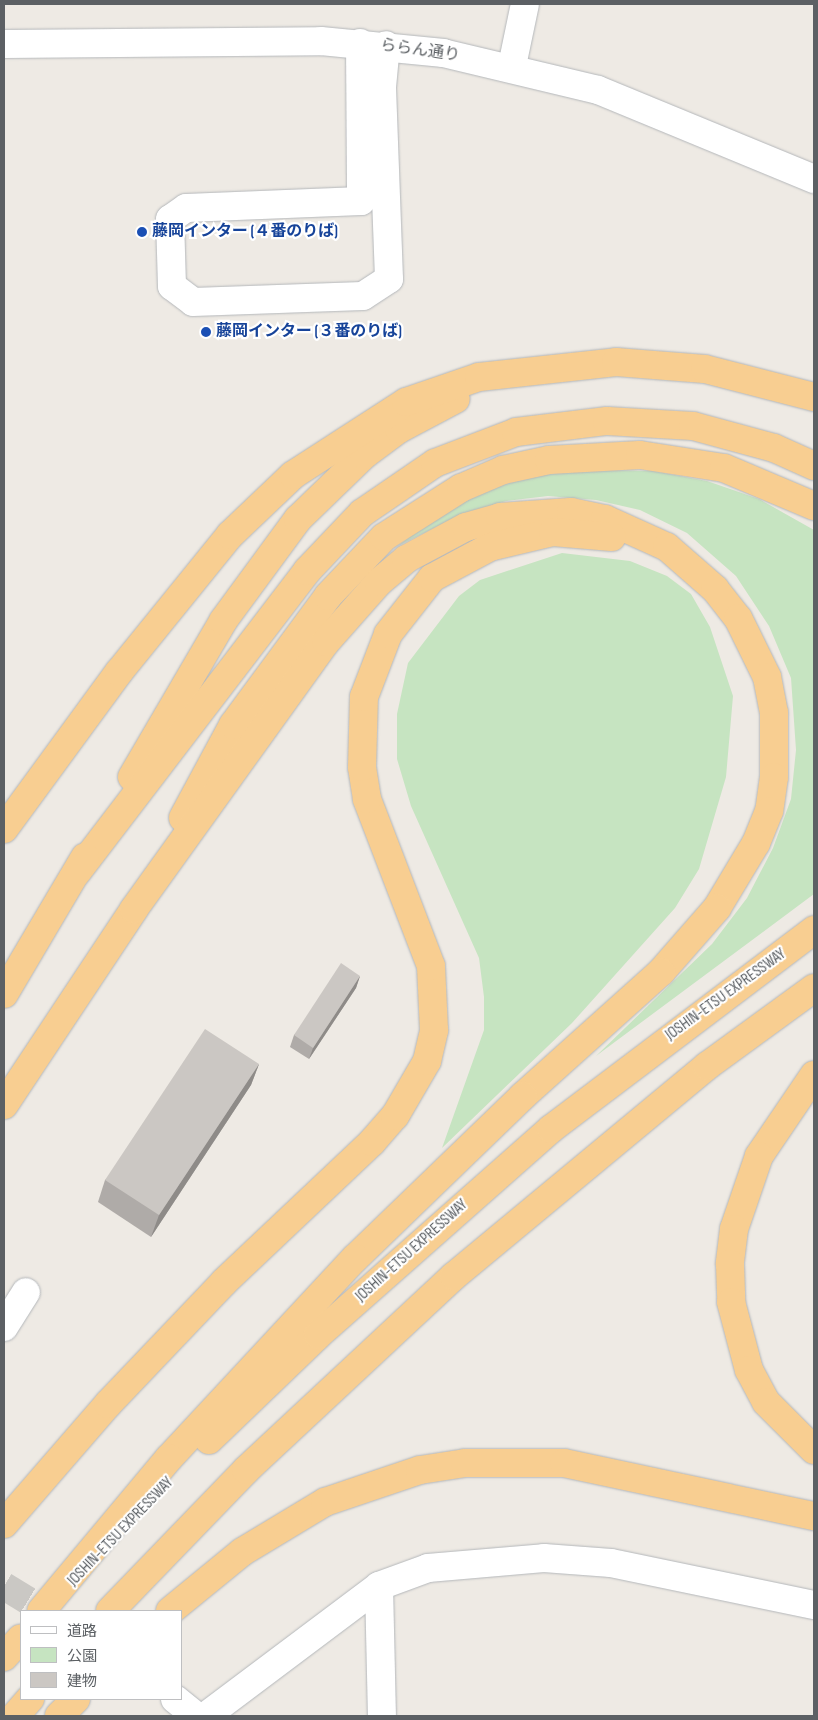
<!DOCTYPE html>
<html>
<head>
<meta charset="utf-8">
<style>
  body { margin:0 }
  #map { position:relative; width:818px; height:1720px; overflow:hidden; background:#eeeae4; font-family:"Sofia Sans Condensed","Noto Sans JP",sans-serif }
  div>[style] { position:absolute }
  .green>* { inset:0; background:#c6e4c1 }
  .minor-tunnel>* { height:28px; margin-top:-14px; transform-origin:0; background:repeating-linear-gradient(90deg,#cac8c4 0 28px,transparent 0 42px) }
  .roads { filter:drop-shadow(0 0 1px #b4b7ba) drop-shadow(0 0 1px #b4b7ba) }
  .minor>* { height:28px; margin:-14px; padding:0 14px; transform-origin:14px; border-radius:14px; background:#fff }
  .highway>* { height:28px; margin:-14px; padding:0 14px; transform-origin:14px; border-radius:14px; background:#f8ce91 }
  .wall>* { inset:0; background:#afaba8 }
  .shaded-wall>* { inset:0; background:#8e8b88 }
  .building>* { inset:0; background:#cbc7c3 }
  .dots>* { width:14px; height:14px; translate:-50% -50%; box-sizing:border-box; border:2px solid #fff; border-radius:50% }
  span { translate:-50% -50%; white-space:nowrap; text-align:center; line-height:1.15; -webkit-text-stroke:4.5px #fff; paint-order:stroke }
  .street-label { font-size:16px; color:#5c6064 }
  .transit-label { font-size:16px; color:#164399; font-weight:700 }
  .left { translate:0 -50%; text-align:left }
  .frame { position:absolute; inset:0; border:5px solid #5c6064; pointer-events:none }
  .legend { position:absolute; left:20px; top:1610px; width:162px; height:90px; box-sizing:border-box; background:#fff; border:1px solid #bebfc1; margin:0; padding:6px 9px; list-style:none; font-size:15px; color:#5c6064 }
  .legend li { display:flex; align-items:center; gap:10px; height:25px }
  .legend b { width:25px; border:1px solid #bebfc1 }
</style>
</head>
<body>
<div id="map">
  <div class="green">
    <i style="clip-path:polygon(598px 470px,653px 471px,707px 481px,759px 499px,814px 530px,814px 894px,596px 1056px,712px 944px,747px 898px,773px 848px,791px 799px,796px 750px,791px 678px,769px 626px,736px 576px,687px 533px,640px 510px,596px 500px,548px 496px,506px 501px,460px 515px,398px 546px,442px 510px,487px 489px,541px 475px)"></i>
    <i style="clip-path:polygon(562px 553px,630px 561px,667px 576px,691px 594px,710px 627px,733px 696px,726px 777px,699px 869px,675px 908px,572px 1023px,442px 1148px,484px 1030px,484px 997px,479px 958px,411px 806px,397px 759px,397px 714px,408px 663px,459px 596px,480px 580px)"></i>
  </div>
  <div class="minor-tunnel">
    <i style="left:4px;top:1586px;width:48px;rotate:31.4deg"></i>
  </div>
  <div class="roads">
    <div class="minor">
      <i style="left:360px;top:43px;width:158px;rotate:89.6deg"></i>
      <i style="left:361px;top:201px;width:175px;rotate:177.7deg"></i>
      <i style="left:186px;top:208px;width:19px;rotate:145deg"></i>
      <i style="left:170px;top:219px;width:67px;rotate:88.3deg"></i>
      <i style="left:172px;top:286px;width:26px;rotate:37deg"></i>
      <i style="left:193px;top:302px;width:170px;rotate:-2deg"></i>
      <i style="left:363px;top:296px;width:31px;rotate:-33deg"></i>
      <i style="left:389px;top:279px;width:192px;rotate:-92.1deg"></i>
      <i style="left:382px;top:87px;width:42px;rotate:-84.6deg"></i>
      <i style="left:4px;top:44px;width:317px;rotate:-0.5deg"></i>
      <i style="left:321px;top:41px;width:123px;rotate:5.6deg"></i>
      <i style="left:443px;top:53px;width:159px;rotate:13.4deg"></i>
      <i style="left:598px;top:90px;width:234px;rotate:22.4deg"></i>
      <i style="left:512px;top:66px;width:63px;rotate:-78.2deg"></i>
      <i style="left:4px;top:1327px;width:41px;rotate:-57.8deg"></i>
      <i style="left:379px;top:1586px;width:130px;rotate:88.7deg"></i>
      <i style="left:175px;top:1699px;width:27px;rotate:39deg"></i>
      <i style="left:206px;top:1716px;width:216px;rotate:-36.9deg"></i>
      <i style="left:379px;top:1586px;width:52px;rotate:-20.2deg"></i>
      <i style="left:428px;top:1568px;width:116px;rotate:-4.9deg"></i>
      <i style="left:544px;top:1558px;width:67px;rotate:4.3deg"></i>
      <i style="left:611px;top:1563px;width:207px;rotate:11.7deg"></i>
    </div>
    <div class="highway">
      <i style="left:132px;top:777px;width:181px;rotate:-59.7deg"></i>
      <i style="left:223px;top:621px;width:127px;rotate:-53.7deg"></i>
      <i style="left:298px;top:519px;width:92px;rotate:-44.1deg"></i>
      <i style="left:364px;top:455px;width:44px;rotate:-36.6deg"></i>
      <i style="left:399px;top:429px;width:64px;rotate:-27.8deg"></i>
      <i style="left:183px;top:818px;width:106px;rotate:-61.7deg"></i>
      <i style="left:233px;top:725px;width:160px;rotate:-53.6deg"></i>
      <i style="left:328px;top:596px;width:81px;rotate:-46.5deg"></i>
      <i style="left:384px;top:537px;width:91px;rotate:-32.5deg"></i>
      <i style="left:461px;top:488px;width:46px;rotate:-23.2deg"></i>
      <i style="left:503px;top:470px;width:47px;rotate:-12.3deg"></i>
      <i style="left:549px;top:460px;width:91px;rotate:-3.1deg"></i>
      <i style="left:640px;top:455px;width:85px;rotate:8.8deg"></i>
      <i style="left:724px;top:468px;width:98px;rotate:22.9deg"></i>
      <i style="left:4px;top:829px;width:195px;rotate:-53.8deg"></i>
      <i style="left:119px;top:672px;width:176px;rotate:-51deg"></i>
      <i style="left:230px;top:535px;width:87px;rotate:-43.6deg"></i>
      <i style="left:293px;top:475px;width:135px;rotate:-32.9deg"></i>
      <i style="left:406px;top:402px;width:77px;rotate:-18.9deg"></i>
      <i style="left:479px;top:377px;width:138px;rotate:-6.2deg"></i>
      <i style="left:616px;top:362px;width:89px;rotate:4.5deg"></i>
      <i style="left:705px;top:369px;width:113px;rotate:14.4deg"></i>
      <i style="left:77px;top:872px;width:379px;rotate:-52.6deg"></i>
      <i style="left:307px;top:571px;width:80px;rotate:-46.5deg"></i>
      <i style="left:362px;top:513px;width:88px;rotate:-34.4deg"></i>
      <i style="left:435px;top:463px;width:87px;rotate:-20.9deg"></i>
      <i style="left:516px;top:432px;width:92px;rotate:-6.9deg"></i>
      <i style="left:607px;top:421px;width:86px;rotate:3.3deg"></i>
      <i style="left:693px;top:426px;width:84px;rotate:15.2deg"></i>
      <i style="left:774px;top:448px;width:44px;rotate:24.2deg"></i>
      <i style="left:4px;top:994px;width:159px;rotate:-59.4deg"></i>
      <i style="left:814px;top:1075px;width:98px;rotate:124.2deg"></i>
      <i style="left:759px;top:1156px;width:77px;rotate:108.9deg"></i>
      <i style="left:734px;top:1229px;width:35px;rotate:97deg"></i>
      <i style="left:730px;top:1264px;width:38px;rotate:88deg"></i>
      <i style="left:731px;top:1302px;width:70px;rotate:75.2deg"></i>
      <i style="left:749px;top:1370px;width:36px;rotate:62deg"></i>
      <i style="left:766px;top:1402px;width:68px;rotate:45deg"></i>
      <i style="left:4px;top:1105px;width:235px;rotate:-56.4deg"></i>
      <i style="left:134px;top:909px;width:329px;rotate:-54.3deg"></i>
      <i style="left:326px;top:642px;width:80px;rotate:-48.5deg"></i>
      <i style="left:379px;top:582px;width:35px;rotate:-40deg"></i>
      <i style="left:406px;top:559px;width:68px;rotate:-28.1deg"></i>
      <i style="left:466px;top:527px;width:35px;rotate:-16deg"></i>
      <i style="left:500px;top:517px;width:71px;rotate:-4deg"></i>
      <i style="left:571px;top:512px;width:35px;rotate:12deg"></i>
      <i style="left:605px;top:519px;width:68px;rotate:24.3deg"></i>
      <i style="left:667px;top:547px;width:64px;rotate:41.2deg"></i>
      <i style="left:715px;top:589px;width:37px;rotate:52deg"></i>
      <i style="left:738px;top:618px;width:66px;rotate:63.8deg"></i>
      <i style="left:767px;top:677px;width:37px;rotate:79deg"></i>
      <i style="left:774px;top:713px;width:64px;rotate:90deg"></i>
      <i style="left:774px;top:777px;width:34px;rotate:98deg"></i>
      <i style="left:769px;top:811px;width:35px;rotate:112deg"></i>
      <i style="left:756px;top:843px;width:76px;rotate:121deg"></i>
      <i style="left:717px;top:908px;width:85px;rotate:131.2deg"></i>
      <i style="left:661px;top:972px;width:186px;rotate:138.1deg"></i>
      <i style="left:523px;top:1096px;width:233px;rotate:136deg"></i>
      <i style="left:355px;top:1258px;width:273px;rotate:132.9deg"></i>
      <i style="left:169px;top:1458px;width:199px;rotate:129.9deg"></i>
      <i style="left:209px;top:1440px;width:151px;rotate:-43.9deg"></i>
      <i style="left:318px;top:1335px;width:311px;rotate:-41.5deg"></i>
      <i style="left:551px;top:1129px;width:330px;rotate:-37.1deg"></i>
      <i style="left:4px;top:1524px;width:159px;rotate:-49.1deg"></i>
      <i style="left:108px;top:1404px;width:168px;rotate:-46.4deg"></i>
      <i style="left:224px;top:1282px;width:204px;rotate:-43.4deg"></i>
      <i style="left:372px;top:1142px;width:35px;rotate:-49deg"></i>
      <i style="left:395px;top:1116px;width:64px;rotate:-59.8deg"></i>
      <i style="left:427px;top:1061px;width:32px;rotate:-77deg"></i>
      <i style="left:434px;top:1030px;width:64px;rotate:-92.7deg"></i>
      <i style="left:431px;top:966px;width:179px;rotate:-111deg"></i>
      <i style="left:367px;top:799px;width:32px;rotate:-99deg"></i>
      <i style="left:362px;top:767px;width:70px;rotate:-88.4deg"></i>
      <i style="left:364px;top:697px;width:67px;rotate:-69.1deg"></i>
      <i style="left:388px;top:634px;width:71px;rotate:-51.8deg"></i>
      <i style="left:432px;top:578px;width:66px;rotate:-28.1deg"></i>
      <i style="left:490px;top:547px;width:65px;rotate:-13.4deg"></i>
      <i style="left:553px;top:532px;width:59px;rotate:4.8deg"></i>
      <i style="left:110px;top:1611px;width:196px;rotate:-46deg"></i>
      <i style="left:246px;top:1470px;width:284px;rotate:-43deg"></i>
      <i style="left:454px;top:1276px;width:329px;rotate:-39.7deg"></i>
      <i style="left:707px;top:1066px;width:132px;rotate:-36.1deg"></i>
      <i style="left:170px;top:1611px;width:93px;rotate:-39.3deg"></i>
      <i style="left:242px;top:1552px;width:97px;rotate:-31.1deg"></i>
      <i style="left:325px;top:1502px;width:100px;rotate:-18.6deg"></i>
      <i style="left:420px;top:1470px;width:46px;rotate:-8.8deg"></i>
      <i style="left:465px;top:1463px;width:99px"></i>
      <i style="left:564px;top:1463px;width:256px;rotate:12deg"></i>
      <i style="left:4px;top:1657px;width:25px;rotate:-48deg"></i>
      <i style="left:15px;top:1716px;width:23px;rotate:-49deg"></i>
      <i style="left:59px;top:1716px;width:24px;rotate:-45deg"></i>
    </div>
  </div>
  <div class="wall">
    <i style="clip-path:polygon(360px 976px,356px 988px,309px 1059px,290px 1047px,294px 1035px)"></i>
    <i style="clip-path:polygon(259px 1064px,251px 1085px,151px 1237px,98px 1202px,105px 1180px)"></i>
  </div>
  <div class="shaded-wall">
    <i style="clip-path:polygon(360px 976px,356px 988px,309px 1059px,313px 1048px)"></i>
    <i style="clip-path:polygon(259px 1064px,251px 1085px,151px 1237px,159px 1215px)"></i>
  </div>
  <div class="building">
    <i style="clip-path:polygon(341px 963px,360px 976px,313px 1048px,294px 1035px)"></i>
    <i style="clip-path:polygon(205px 1029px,259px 1064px,159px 1215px,105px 1180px)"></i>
  </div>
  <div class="dots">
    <i style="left:142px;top:232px;background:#1a4fb4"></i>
    <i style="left:206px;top:332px;background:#1a4fb4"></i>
  </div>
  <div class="street-label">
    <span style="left:420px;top:51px;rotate:8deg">ららん通り</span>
    <span style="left:726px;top:995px;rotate:-36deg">JOSHIN-ETSU EXPRESSWAY</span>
    <span style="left:412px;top:1251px;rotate:-42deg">JOSHIN-ETSU EXPRESSWAY</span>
    <span style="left:121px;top:1532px;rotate:-46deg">JOSHIN-ETSU EXPRESSWAY</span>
  </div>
  <div class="transit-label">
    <span class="left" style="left:152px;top:232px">藤岡インター (４番のりば)</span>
    <span class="left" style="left:216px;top:332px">藤岡インター (３番のりば)</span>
  </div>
  <div class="frame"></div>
  <ul class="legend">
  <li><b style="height:6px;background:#fff"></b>道路</li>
  <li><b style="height:14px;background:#c6e4c1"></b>公園</li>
  <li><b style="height:14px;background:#cbc7c3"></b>建物</li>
  </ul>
</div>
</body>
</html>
